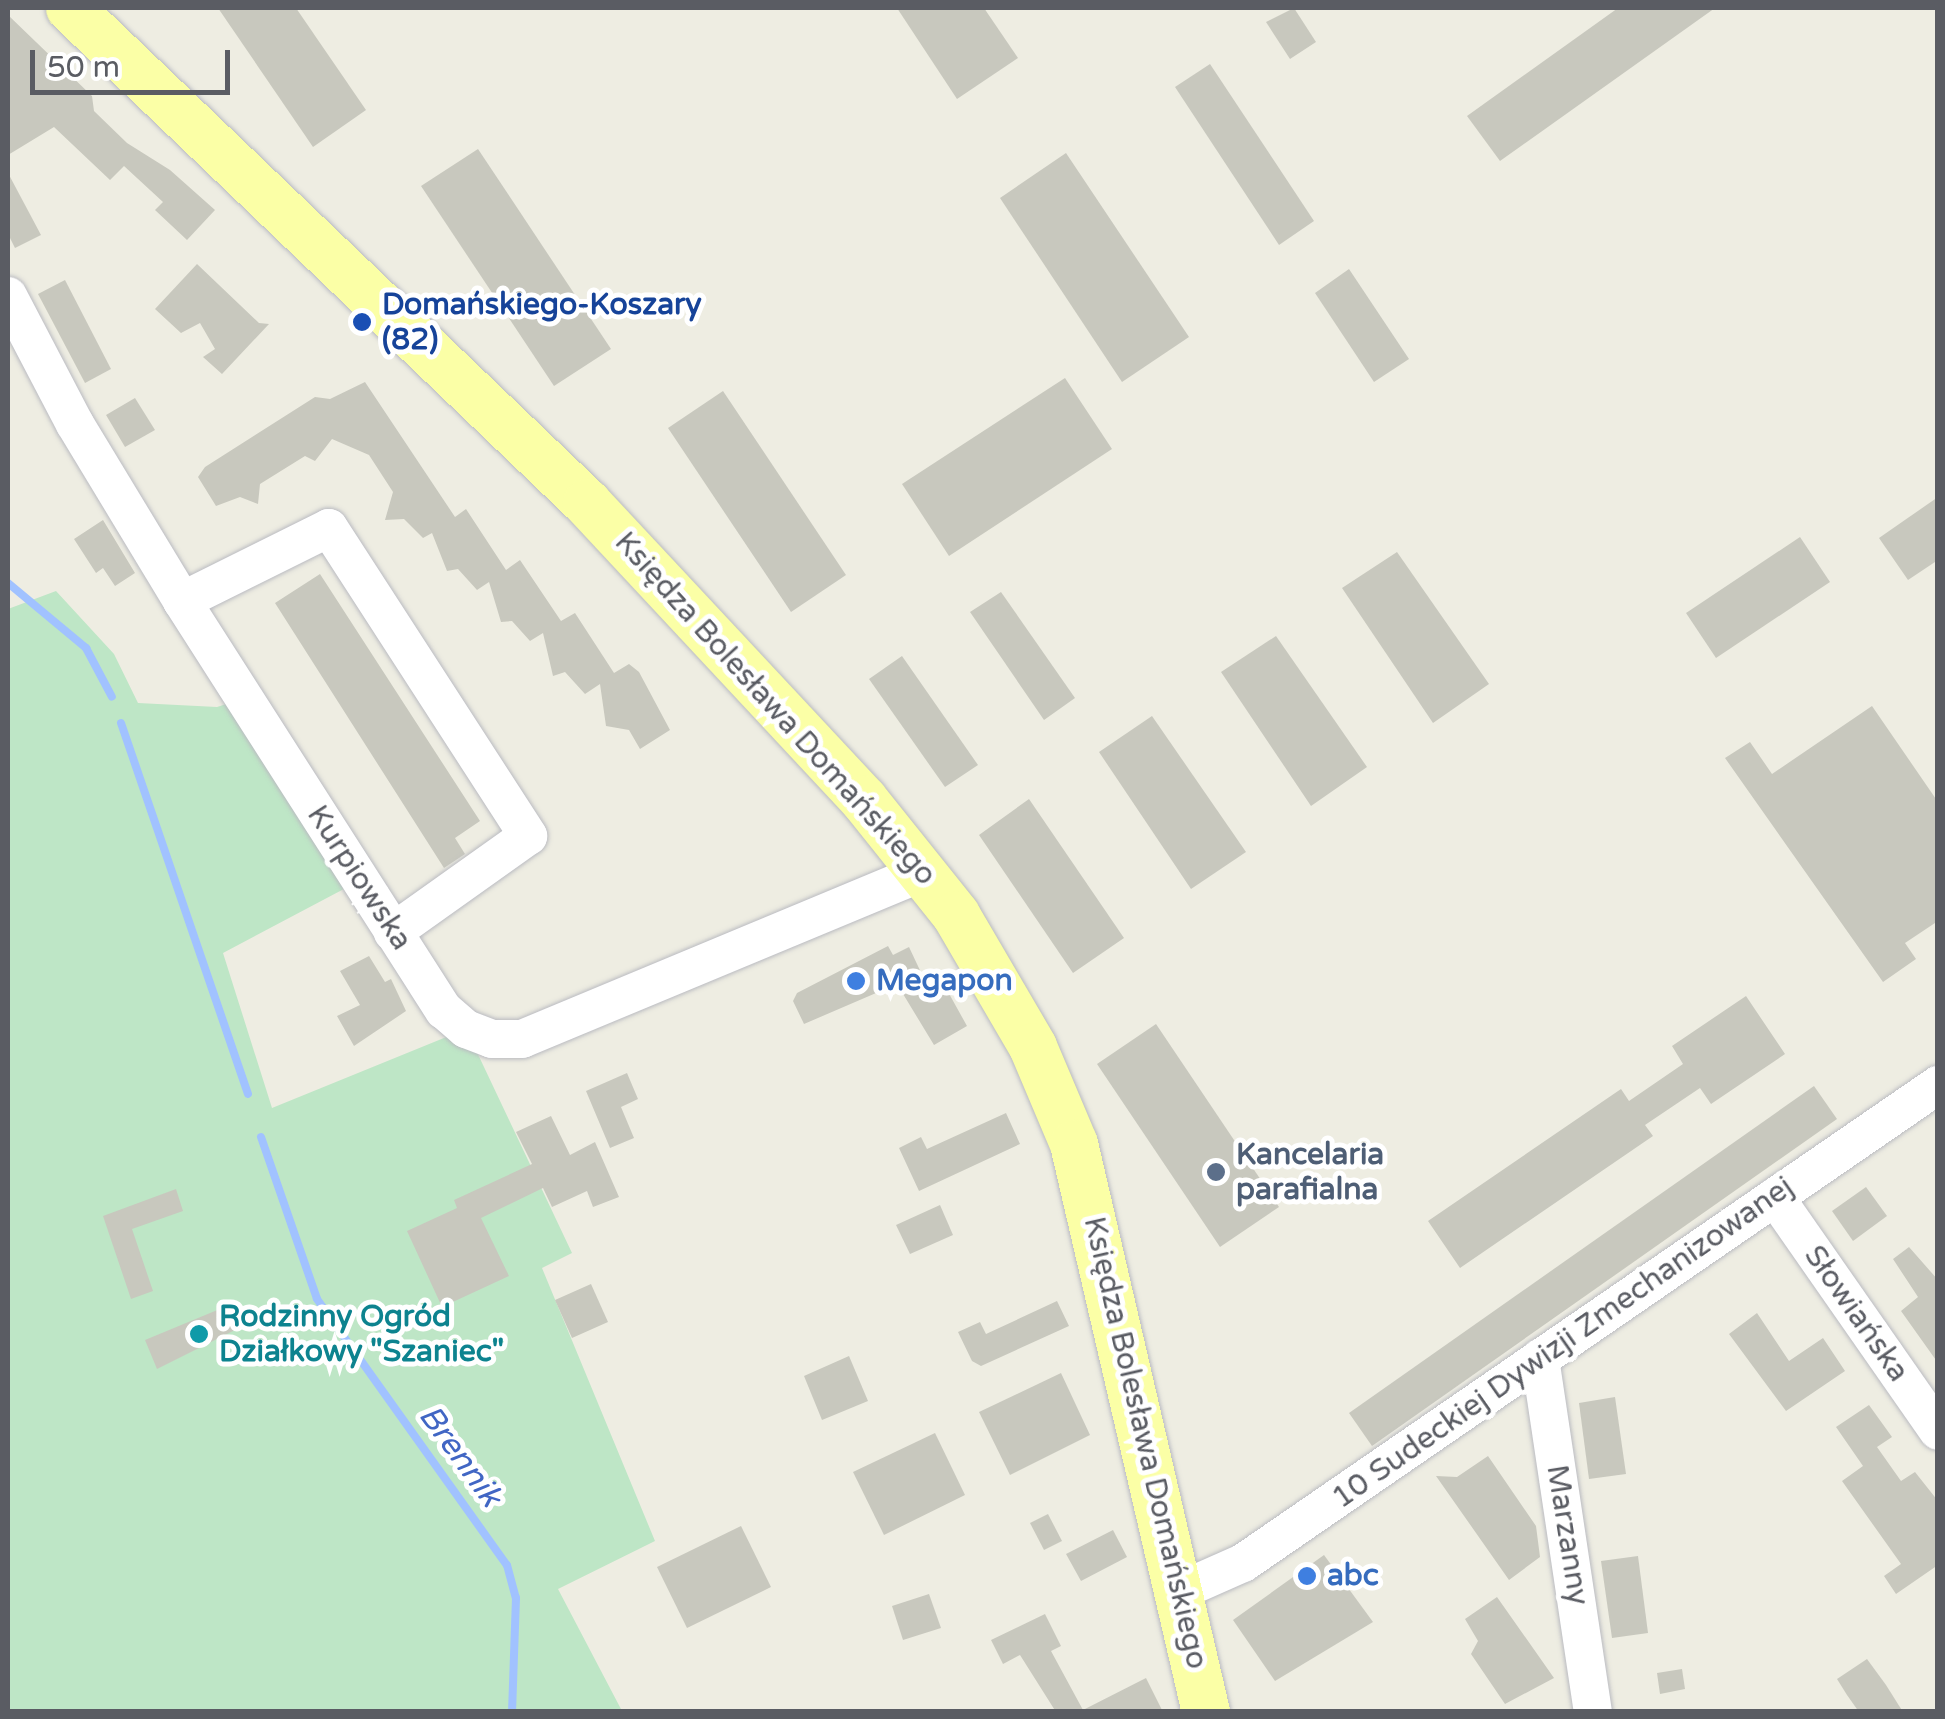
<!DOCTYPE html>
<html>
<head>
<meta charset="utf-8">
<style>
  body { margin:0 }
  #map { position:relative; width:1945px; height:1719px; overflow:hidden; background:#eeede2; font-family:"Varela Round",sans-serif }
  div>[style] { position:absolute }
  .green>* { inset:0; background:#bee6c6 }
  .stream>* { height:8px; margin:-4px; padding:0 4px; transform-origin:4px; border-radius:4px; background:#a1c2ff }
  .building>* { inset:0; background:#c8c8be }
  .roads { filter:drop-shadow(0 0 2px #babbc1) drop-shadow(0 0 2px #babbc1) }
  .minor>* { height:38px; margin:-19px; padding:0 19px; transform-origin:19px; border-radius:19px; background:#fff }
  .major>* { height:48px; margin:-24px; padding:0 24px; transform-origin:24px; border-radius:24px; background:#fbffa6 }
  .dots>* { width:28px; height:28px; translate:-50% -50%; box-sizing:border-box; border:5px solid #fff; border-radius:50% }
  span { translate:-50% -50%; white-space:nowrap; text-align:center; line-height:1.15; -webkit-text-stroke:10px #fff; paint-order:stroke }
  .transit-label { font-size:30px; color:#164399; font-weight:700 }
  .left { translate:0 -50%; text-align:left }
  .street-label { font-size:30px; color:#5a5c63 }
  .shop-label { font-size:30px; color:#366cbe; font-weight:700 }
  .service-label { font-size:30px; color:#4e5e75; font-weight:700 }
  .culture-label { font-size:30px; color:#0d838f; font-weight:700 }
  .water-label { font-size:32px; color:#4166c4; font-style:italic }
  .frame { position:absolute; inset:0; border:10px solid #5a5c63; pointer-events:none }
  .scale { position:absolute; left:30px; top:50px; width:200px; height:45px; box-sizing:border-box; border:5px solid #5a5c63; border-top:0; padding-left:12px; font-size:30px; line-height:35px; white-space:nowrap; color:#5a5c63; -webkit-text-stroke:8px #fff; paint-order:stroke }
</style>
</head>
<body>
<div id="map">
  <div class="green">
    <i style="clip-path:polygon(56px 591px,114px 654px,138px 703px,217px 707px,245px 698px,359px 881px,223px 953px,272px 1108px,466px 1029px,572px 1253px,542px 1268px,655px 1541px,558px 1589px,622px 1711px,8px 1712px,8px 609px)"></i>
  </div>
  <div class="stream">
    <i style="left:8px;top:583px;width:102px;rotate:39.8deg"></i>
    <i style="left:86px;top:648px;width:55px;rotate:62deg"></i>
    <i style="left:121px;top:723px;width:392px;rotate:71.1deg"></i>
    <i style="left:261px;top:1137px;width:171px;rotate:70.9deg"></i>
    <i style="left:317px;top:1299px;width:327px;rotate:54.5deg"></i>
    <i style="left:507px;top:1565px;width:34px;rotate:75deg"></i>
    <i style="left:516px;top:1598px;width:114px;rotate:92deg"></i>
  </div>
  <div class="building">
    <i style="clip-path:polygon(218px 8px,296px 8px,366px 110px,313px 147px)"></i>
    <i style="clip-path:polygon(897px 8px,984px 8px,1018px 58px,957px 99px)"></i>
    <i style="clip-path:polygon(1294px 8px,1316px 42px,1290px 59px,1266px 22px)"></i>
    <i style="clip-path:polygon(1618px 8px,1715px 8px,1500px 161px,1467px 116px)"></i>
    <i style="clip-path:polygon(8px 15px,92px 96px,94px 111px,127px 143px,170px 170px,215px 210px,187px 240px,155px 210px,163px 202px,124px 166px,110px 180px,54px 127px,8px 155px)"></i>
    <i style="clip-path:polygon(1210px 64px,1314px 221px,1279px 245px,1175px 87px)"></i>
    <i style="clip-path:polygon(478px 149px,611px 349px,554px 386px,421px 186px)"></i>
    <i style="clip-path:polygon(1066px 153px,1189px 337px,1122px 382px,1000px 198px)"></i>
    <i style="clip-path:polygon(8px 173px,41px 235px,15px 248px,8px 234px)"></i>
    <i style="clip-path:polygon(197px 264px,259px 323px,269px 324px,222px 374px,203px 357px,215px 349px,200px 323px,181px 333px,155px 309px)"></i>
    <i style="clip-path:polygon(1349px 269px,1409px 359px,1374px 382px,1315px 293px)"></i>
    <i style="clip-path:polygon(65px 280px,111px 369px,85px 383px,38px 294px)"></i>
    <i style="clip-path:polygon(1065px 378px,1112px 449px,949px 556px,902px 484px)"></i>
    <i style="clip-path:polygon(365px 382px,455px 517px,466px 509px,506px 570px,520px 560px,561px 621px,575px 613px,614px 673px,629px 664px,639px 672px,670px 730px,640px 749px,629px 730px,606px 726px,600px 684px,585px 694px,565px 672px,553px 676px,543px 633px,530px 641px,512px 621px,501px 622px,489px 582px,477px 590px,458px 569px,447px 571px,432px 533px,423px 538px,404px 519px,385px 520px,393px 492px,369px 455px,332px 439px,315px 461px,305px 456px,260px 484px,258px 504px,240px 497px,216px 506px,198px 477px,205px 467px,315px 397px,330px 399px)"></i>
    <i style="clip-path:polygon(723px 391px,846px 575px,791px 612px,668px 428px)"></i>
    <i style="clip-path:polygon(135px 398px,155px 430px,125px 447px,106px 415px)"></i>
    <i style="clip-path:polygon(1938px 497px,1938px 560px,1908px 580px,1879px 538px)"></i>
    <i style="clip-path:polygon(103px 520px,135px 573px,115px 586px,103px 568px,96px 573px,74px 539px)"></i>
    <i style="clip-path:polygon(1800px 537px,1830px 582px,1716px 658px,1686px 613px)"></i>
    <i style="clip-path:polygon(1397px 552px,1489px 684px,1433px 723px,1342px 588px)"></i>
    <i style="clip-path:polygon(320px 574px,480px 821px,455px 838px,465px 854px,444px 868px,275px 603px)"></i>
    <i style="clip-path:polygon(1001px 592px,1075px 698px,1044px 720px,970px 612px)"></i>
    <i style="clip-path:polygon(1276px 636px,1367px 767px,1311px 806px,1221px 672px)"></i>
    <i style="clip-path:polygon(902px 656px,978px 765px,945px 787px,869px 679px)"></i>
    <i style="clip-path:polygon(1872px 706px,1938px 802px,1938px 921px,1905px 943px,1916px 959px,1883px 982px,1725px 758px,1750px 742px,1772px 774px)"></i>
    <i style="clip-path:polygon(1152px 716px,1246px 852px,1191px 889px,1099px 752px)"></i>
    <i style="clip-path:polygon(1029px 799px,1124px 938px,1073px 973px,979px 835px)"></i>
    <i style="clip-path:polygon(888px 946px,893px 955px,909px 947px,933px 998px,947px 990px,967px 1026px,934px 1045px,897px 984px,804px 1024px,793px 1001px,797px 993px)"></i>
    <i style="clip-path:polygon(369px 956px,385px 982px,391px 979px,406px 1011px,354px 1046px,337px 1016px,360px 1005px,340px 971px)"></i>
    <i style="clip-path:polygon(1746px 996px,1785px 1054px,1711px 1104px,1700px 1088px,1645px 1125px,1653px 1136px,1460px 1268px,1428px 1221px,1621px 1089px,1629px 1101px,1683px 1064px,1672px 1046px)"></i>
    <i style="clip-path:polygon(1156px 1024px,1279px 1207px,1220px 1247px,1097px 1064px)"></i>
    <i style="clip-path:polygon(627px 1073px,638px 1099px,621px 1107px,634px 1138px,610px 1148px,586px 1091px)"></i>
    <i style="clip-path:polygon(1814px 1086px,1837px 1119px,1372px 1446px,1349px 1413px)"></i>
    <i style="clip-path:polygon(1006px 1113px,1020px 1144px,919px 1191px,899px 1148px,921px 1137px,927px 1149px)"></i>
    <i style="clip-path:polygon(551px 1116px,570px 1155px,595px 1142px,619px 1197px,593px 1207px,587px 1191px,552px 1207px,543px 1188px,481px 1218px,509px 1276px,442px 1307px,407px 1231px,457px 1208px,454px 1200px,532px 1164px,516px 1132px)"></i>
    <i style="clip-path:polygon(1866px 1187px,1887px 1216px,1853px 1241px,1832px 1211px)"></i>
    <i style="clip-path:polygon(176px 1189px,183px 1211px,132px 1229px,153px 1291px,131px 1299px,103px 1216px)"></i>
    <i style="clip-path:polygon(940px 1205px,953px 1235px,910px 1254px,896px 1225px)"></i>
    <i style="clip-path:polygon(1909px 1247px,1938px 1280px,1938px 1363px,1901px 1311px,1918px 1297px,1893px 1259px)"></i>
    <i style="clip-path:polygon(591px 1284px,608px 1322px,572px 1338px,555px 1300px)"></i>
    <i style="clip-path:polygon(1057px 1301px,1069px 1326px,981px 1366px,972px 1361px,958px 1332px,980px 1322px,986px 1334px)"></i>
    <i style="clip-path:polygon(227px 1306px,237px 1329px,157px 1369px,145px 1340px)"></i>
    <i style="clip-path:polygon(1757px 1313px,1789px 1361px,1823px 1338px,1845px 1371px,1786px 1411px,1729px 1334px)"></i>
    <i style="clip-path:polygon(849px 1356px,868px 1401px,822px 1420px,804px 1376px)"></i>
    <i style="clip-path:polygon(1061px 1373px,1090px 1435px,1010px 1475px,979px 1412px)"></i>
    <i style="clip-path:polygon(1615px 1397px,1626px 1474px,1589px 1479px,1579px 1403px)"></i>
    <i style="clip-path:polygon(1869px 1405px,1892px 1437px,1877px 1447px,1901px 1481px,1915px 1472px,1938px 1501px,1938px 1565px,1896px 1594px,1884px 1576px,1901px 1564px,1842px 1481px,1863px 1466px,1836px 1427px)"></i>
    <i style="clip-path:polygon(935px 1433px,965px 1495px,884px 1535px,853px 1472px)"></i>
    <i style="clip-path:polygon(1488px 1456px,1536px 1526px,1540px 1557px,1509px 1580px,1436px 1476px,1457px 1477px)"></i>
    <i style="clip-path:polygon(1048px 1514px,1062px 1541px,1044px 1550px,1030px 1523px)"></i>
    <i style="clip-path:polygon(741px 1526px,771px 1587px,687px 1628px,657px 1567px)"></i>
    <i style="clip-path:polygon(1113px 1530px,1127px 1557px,1081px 1581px,1066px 1554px)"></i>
    <i style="clip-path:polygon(1324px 1555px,1373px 1622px,1275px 1681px,1233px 1620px)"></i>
    <i style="clip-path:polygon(1638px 1556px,1648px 1633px,1612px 1638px,1601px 1561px)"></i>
    <i style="clip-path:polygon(929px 1594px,941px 1628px,903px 1640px,892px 1606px)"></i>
    <i style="clip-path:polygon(1497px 1597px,1554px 1678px,1505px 1704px,1471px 1654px,1478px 1641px,1465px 1619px)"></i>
    <i style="clip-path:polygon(1045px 1614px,1061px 1646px,1051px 1651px,1083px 1710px,1146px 1678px,1163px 1712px,1056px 1712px,1020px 1655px,1003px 1664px,991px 1640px)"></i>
    <i style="clip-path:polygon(1867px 1659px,1886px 1685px,1903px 1712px,1859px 1712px,1847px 1695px,1837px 1679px)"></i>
    <i style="clip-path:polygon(1682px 1669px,1685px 1689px,1660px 1694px,1657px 1673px)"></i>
  </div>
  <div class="roads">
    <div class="minor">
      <i style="left:8px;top:296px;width:144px;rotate:62.4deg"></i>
      <i style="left:75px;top:424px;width:207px;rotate:58.8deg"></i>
      <i style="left:182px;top:601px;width:486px;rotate:57.4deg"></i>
      <i style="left:444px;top:1010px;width:29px;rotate:41deg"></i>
      <i style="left:466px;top:1029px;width:28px;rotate:21deg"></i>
      <i style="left:492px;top:1039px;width:30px"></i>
      <i style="left:522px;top:1039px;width:437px;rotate:-22.6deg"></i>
      <i style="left:182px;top:601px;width:164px;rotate:-26.4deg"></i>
      <i style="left:329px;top:528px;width:367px;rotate:57.1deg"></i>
      <i style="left:528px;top:836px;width:166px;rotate:144.6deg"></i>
      <i style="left:1775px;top:1197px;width:285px;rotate:55.1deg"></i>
      <i style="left:1540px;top:1358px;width:358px;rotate:81.5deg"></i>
      <i style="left:1182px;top:1590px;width:67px;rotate:-23.9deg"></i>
      <i style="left:1243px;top:1563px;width:844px;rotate:-34.52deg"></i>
    </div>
    <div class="major">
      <i style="left:70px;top:8px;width:716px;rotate:43.75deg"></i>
      <i style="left:587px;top:503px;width:406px;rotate:47deg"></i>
      <i style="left:864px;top:800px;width:147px;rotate:51.3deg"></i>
      <i style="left:956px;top:915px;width:153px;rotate:59.7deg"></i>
      <i style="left:1033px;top:1047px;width:105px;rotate:67.1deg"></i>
      <i style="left:1074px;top:1144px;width:583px;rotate:76.92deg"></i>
    </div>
  </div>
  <div class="dots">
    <i style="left:362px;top:322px;background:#1a4fb4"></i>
    <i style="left:856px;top:981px;background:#3f7fe0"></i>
    <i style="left:1216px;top:1172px;background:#5c6f8a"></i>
    <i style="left:199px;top:1334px;background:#0f9aa8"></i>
    <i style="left:1307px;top:1576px;background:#3f7fe0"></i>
  </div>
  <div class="transit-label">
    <span class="left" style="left:382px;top:322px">Domańskiego-Koszary<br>(82)</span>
  </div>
  <div class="street-label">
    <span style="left:775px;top:709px;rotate:48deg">Księdza Bolesława Domańskiego</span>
    <span style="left:359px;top:878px;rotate:57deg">Kurpiowska</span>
    <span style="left:1856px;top:1314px;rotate:55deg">Słowiańska</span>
    <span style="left:1563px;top:1343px;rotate:-35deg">10 Sudeckiej Dywizji Zmechanizowanej</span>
    <span style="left:1145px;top:1443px;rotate:77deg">Księdza Bolesława Domańskiego</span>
    <span style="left:1567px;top:1535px;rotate:81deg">Marzanny</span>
  </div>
  <div class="shop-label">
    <span class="left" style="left:876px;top:981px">Megapon</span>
    <span class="left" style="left:1327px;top:1576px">abc</span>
  </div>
  <div class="service-label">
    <span class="left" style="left:1236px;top:1172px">Kancelaria<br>parafialna</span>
  </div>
  <div class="culture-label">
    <span class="left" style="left:219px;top:1334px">Rodzinny Ogród<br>Działkowy "Szaniec"</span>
  </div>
  <div class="water-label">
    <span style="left:460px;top:1456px;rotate:54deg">Brennik</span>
  </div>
  <div class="frame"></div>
  <div class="scale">50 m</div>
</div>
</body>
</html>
